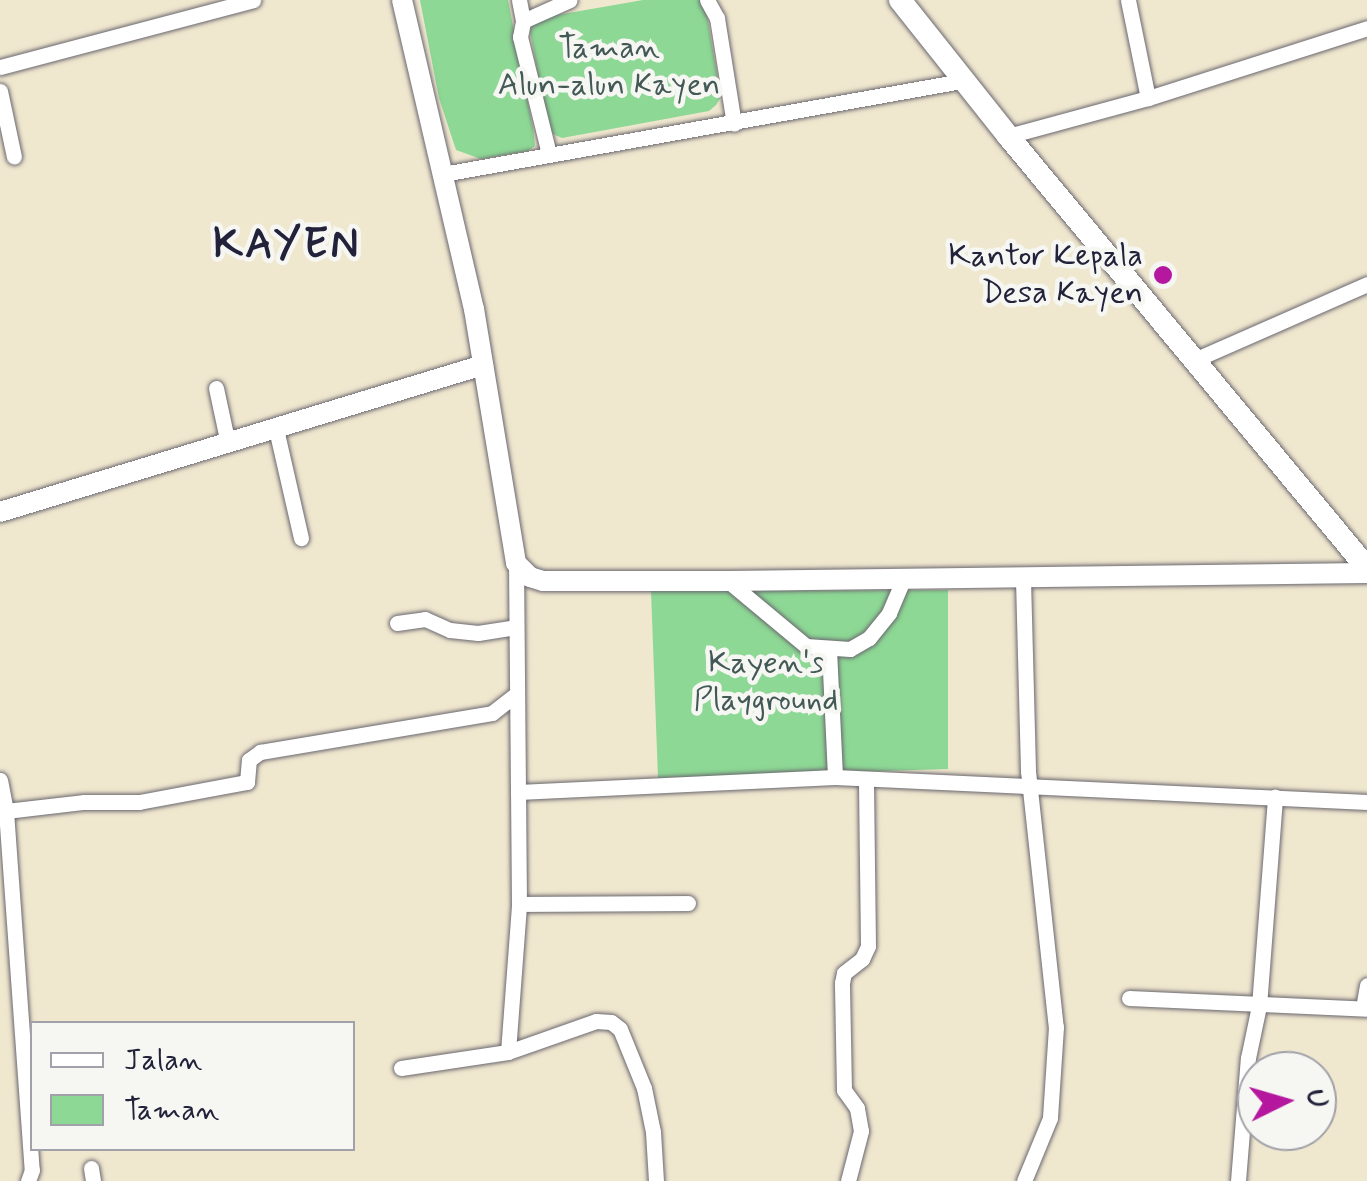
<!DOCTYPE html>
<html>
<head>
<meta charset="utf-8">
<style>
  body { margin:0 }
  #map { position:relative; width:1367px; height:1181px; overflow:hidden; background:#f0e7cf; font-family:Mynerve,sans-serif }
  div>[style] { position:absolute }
  .green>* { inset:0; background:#8dd895 }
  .roads { filter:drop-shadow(0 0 2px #6a676f) drop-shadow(0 0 2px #6a676f) }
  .street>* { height:15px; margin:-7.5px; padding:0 7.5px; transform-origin:7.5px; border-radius:7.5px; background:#fff }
  .secondary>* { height:20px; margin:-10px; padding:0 10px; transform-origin:10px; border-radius:10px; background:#fff }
  .primary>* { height:22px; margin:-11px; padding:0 11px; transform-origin:11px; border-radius:11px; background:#fff }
  .dots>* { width:28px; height:28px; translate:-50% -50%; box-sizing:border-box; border:5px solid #f6f6f2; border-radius:50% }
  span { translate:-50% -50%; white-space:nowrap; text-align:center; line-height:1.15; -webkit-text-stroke:9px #f6f6f2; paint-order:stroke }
  .park-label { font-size:32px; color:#425956 }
  .poi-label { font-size:32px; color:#22223b }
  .right { translate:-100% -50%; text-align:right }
  .district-label { font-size:42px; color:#22223b; font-weight:700; letter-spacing:2.5px }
  .legend { position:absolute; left:30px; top:1021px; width:325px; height:130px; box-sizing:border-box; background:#f6f6f2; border:2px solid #a1a1a9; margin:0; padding:12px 18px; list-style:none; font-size:30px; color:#22223b }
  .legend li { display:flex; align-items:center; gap:20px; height:50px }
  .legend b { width:50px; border:2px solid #a1a1a9 }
  .north { position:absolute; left:1237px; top:1051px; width:100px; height:100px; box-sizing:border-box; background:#f6f6f2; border:2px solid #a1a1a9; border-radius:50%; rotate:85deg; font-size:28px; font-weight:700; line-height:40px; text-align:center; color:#22223b }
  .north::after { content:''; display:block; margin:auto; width:35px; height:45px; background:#b5179e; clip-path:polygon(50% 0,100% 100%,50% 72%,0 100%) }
</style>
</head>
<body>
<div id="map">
  <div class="green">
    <i style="clip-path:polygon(420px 0,508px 0,533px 128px,535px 146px,528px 151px,481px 159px,456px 150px,439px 98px)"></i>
    <i style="clip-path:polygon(643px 0,702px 0,705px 4px,721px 97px,716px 105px,709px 111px,562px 138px,555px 135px,548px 129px,530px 31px,534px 24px,540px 18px)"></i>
    <i style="clip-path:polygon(948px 590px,948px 769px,658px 778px,651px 591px)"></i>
  </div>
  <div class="roads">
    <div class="street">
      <i style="left:519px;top:0;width:21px;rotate:79deg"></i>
      <i style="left:707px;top:0;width:21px;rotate:61deg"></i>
      <i style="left:717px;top:18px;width:107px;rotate:80.9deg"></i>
      <i style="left:1128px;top:0;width:100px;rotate:78.5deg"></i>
      <i style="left:0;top:67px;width:262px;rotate:-14.8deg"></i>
      <i style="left:0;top:91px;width:67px;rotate:78deg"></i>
      <i style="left:1008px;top:136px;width:145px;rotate:-15.2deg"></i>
      <i style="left:1148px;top:98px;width:230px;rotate:-17.7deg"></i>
      <i style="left:549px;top:154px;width:121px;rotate:-103.9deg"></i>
      <i style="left:520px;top:37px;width:16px;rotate:-79deg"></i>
      <i style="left:523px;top:21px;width:51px;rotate:-24.1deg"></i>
      <i style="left:443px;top:174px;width:532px;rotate:-10.17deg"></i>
      <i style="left:1194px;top:360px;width:189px;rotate:-23.7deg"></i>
      <i style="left:216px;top:388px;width:57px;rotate:77.9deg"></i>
      <i style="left:276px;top:429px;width:112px;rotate:77.1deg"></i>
      <i style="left:516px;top:563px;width:229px;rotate:89.5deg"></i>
      <i style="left:518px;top:792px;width:317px;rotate:-2.7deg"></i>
      <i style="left:835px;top:777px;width:533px;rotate:2.69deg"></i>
      <i style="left:1023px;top:579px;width:192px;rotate:88.5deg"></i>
      <i style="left:1028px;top:771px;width:258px;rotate:83.8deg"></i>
      <i style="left:1056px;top:1027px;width:91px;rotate:93.8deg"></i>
      <i style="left:1050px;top:1118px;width:68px;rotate:112.4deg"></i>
      <i style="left:728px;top:581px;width:102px;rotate:39.8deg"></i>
      <i style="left:806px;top:646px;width:44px;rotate:3.9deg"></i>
      <i style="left:850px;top:649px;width:22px;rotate:-30deg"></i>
      <i style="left:869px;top:638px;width:32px;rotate:-51deg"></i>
      <i style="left:889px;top:613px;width:36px;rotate:-67deg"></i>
      <i style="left:397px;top:623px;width:28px;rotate:-8deg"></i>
      <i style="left:425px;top:619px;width:27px;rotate:24deg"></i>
      <i style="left:450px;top:630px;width:28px;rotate:6deg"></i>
      <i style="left:478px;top:633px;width:38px;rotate:-9deg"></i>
      <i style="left:829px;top:649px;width:128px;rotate:87.3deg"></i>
      <i style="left:0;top:780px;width:32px;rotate:79deg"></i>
      <i style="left:6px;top:811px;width:79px;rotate:-6.6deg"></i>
      <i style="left:84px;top:802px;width:55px"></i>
      <i style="left:139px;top:802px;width:110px;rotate:-10.5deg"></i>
      <i style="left:247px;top:782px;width:22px;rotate:-85deg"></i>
      <i style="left:249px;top:760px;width:14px;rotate:-36deg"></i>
      <i style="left:260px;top:752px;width:235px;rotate:-9.5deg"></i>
      <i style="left:492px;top:713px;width:31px;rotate:-38deg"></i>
      <i style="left:6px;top:811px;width:360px;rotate:85.9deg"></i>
      <i style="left:32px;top:1170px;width:12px;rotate:110deg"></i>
      <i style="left:519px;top:904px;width:169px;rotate:-0.3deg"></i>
      <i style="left:1129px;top:998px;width:238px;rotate:2.6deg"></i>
      <i style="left:1363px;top:1008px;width:23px;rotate:-80deg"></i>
      <i style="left:508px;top:1052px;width:148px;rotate:-85.7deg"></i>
      <i style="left:519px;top:904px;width:112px;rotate:-90.5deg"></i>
      <i style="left:401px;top:1068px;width:108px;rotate:-8.5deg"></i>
      <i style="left:508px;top:1052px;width:93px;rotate:-19.4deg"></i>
      <i style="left:596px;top:1021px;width:15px;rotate:4deg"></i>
      <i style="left:611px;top:1022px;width:11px;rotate:38deg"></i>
      <i style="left:620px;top:1029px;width:64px;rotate:67.9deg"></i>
      <i style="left:644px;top:1088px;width:45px;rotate:78.4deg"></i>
      <i style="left:653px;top:1132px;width:49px;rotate:86.5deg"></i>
      <i style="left:91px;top:1168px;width:13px;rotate:81deg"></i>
      <i style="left:848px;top:1181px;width:52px;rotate:-75.4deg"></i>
      <i style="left:861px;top:1131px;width:23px;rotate:-100deg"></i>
      <i style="left:857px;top:1108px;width:22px;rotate:-126deg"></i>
      <i style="left:844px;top:1090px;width:107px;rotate:-91.1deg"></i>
      <i style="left:842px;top:983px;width:10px;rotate:-79deg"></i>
      <i style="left:844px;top:973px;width:23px;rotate:-38deg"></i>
      <i style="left:862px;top:959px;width:14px;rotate:-65deg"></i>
      <i style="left:868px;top:946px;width:167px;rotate:-90.7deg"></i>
      <i style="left:1238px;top:1181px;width:123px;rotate:-85.4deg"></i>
      <i style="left:1248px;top:1058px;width:53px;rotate:-78.1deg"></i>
      <i style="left:1259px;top:1006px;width:210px;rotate:-85.6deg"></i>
    </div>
    <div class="secondary">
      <i style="left:402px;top:0;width:317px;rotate:76.9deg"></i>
      <i style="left:474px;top:309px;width:257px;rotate:80.6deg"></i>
      <i style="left:516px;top:563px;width:20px;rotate:45deg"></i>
      <i style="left:530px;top:577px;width:14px;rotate:17deg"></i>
      <i style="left:543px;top:581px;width:185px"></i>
      <i style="left:728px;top:581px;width:639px;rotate:-0.72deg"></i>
      <i style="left:0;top:512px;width:505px;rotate:-16.93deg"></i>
    </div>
    <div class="primary">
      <i style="left:900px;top:0;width:174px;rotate:51.5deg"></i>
      <i style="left:1008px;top:136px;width:562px;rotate:50.27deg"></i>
    </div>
  </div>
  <div class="dots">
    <i style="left:1163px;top:275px;background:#b5179e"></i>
  </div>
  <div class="park-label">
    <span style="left:609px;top:67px">Taman<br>Alun-alun Kayen</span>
    <span style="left:766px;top:682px">Kayen's<br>Playground</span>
  </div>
  <div class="poi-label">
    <span class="right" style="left:1143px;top:275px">Kantor Kepala<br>Desa Kayen</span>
  </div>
  <div class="district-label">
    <span style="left:287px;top:246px">KAYEN</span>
  </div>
  <ul class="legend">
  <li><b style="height:12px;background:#fff"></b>Jalan</li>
  <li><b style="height:28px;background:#8dd895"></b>Taman</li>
  </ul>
  <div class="north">U</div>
</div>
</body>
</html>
